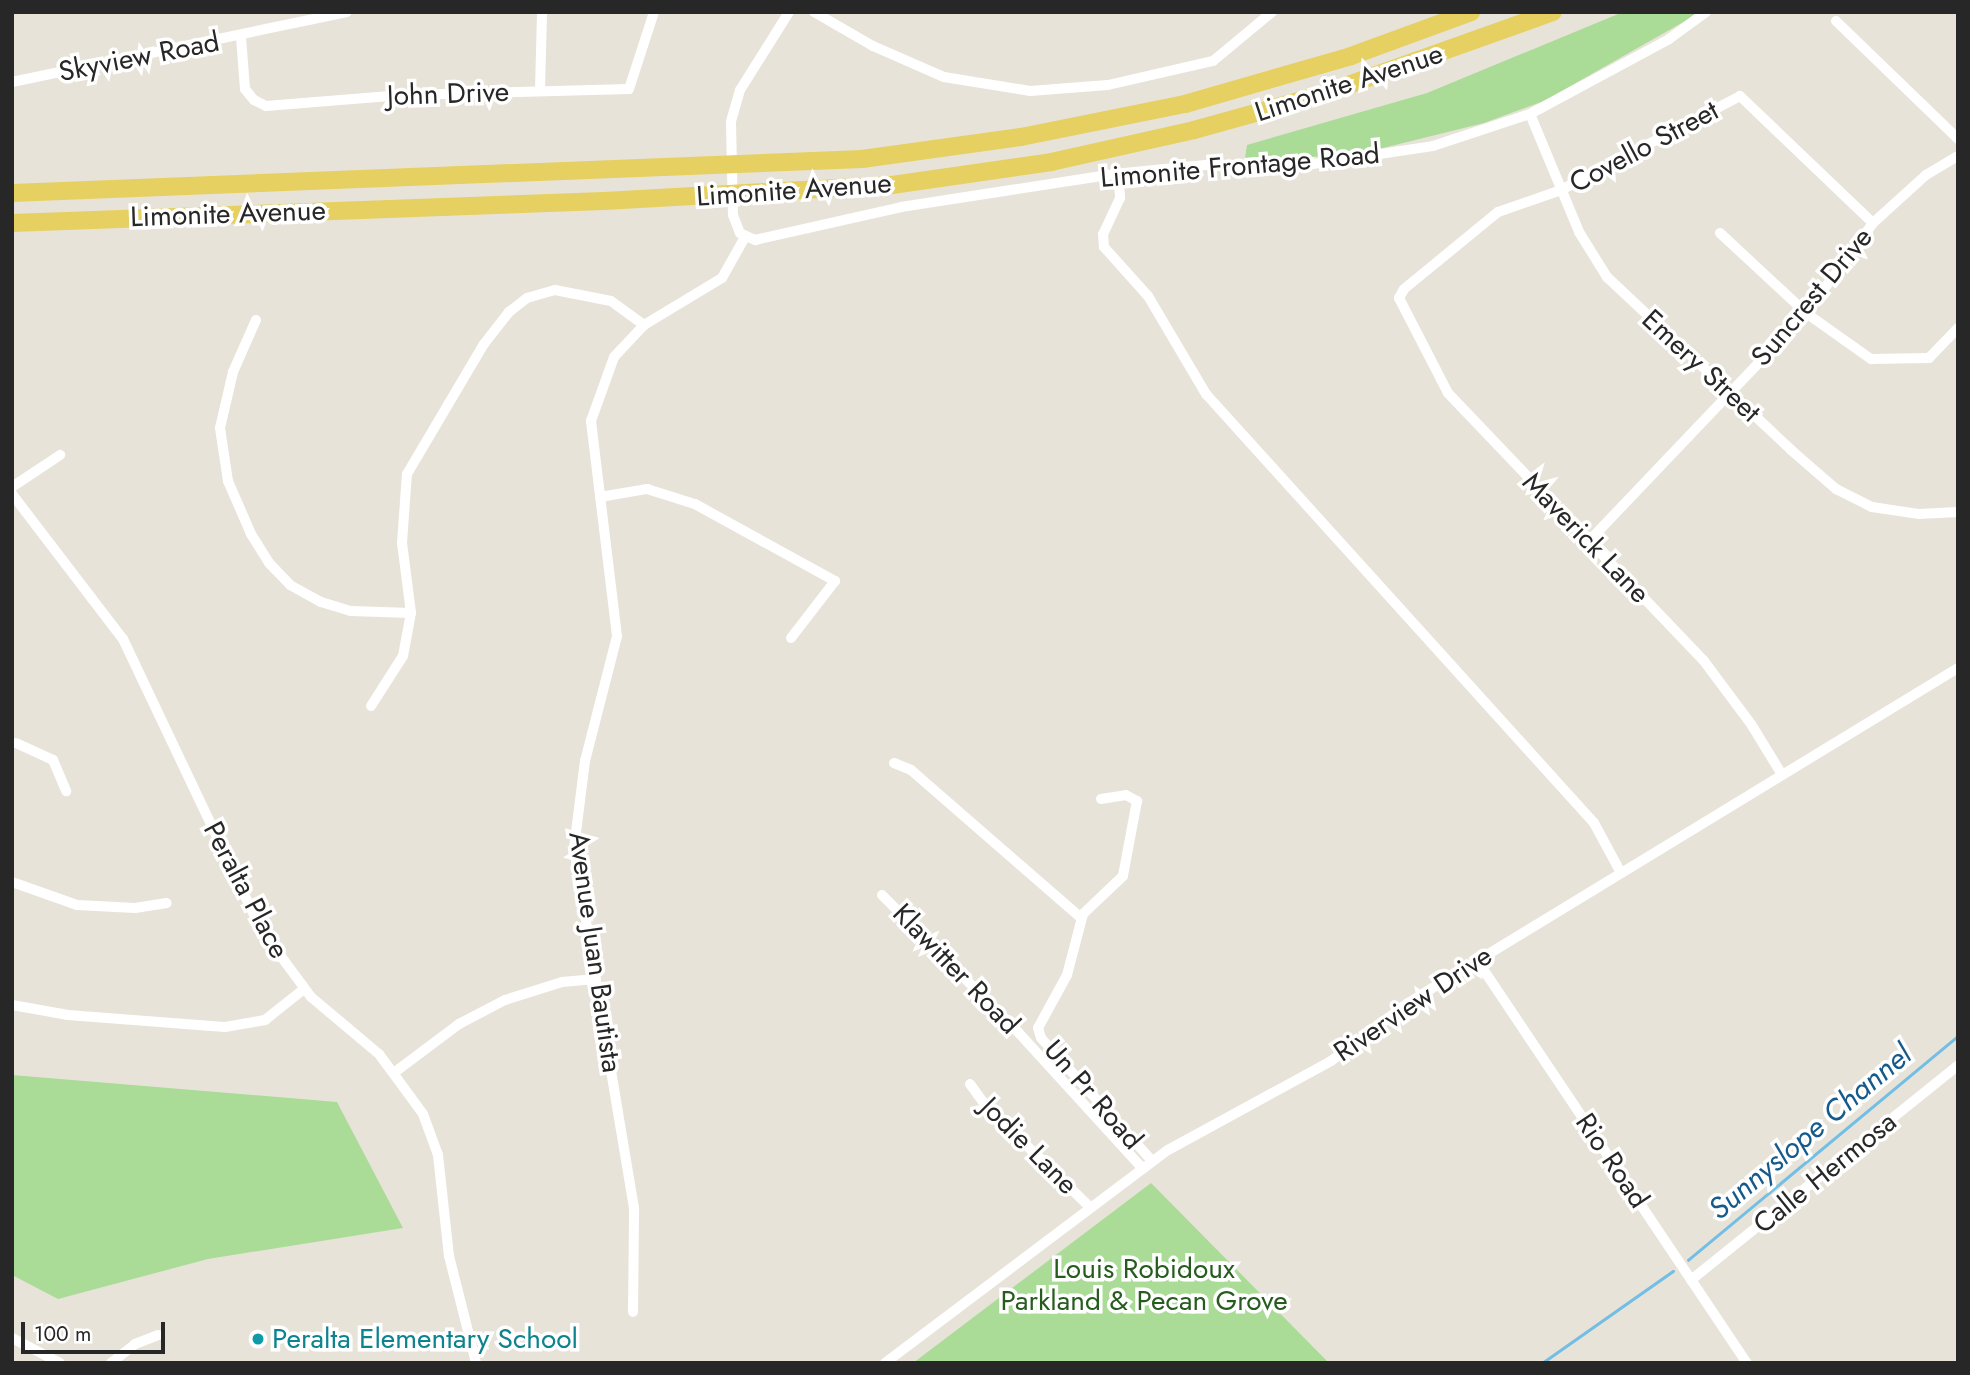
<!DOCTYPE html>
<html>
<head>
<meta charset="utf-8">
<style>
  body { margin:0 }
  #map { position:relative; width:1970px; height:1375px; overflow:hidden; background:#e8e3d9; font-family:Jost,sans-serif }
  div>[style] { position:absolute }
  .green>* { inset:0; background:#aadc98 }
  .stream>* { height:2.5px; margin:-1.25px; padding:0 1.25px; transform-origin:1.25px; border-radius:1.25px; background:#72bee4 }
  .street>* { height:10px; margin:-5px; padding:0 5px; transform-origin:5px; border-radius:5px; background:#fff }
  .primary>* { height:18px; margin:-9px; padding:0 9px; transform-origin:9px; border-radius:9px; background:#e5d061 }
  .dots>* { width:19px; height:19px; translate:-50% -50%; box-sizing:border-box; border:4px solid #fff; border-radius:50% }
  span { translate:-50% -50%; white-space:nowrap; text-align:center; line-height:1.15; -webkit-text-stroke:7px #fff; paint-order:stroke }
  .street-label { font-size:28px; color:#272727 }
  .park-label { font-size:28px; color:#265c1e }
  .culture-label { font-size:28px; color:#0d838f }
  .left { translate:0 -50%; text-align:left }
  .water-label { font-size:30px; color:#165a8b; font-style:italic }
  .frame { position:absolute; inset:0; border:14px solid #272727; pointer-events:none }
  .scale { position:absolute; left:21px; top:1322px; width:144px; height:32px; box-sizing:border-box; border:4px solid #272727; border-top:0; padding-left:9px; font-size:21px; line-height:24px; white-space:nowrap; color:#272727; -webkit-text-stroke:5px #fff; paint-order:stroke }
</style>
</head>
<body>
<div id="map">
  <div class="green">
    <i style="clip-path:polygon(1623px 12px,1701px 12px,1544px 101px,1484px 123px,1379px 149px,1304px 158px,1245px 158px,1247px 145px,1427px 93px)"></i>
    <i style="clip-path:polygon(12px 1075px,337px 1102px,403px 1228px,208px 1259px,58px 1299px,12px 1275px)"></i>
    <i style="clip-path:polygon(1151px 1183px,1329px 1363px,913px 1363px)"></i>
  </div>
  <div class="stream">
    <i style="left:1688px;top:1260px;width:351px;rotate:-39.7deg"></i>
    <i style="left:1542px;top:1363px;width:160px;rotate:-35.1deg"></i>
  </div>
  <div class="street">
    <i style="left:789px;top:12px;width:92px;rotate:122.1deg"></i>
    <i style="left:740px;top:90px;width:33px;rotate:106deg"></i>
    <i style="left:731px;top:122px;width:93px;rotate:88.8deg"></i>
    <i style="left:733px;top:215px;width:19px;rotate:69deg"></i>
    <i style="left:740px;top:233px;width:17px;rotate:25deg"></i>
    <i style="left:755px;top:240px;width:150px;rotate:-12.7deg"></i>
    <i style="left:901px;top:207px;width:216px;rotate:-8.8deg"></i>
    <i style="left:1114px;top:174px;width:92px;rotate:-5.6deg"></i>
    <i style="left:1206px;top:165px;width:100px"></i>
    <i style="left:1306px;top:165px;width:128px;rotate:-8.5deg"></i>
    <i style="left:1433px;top:146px;width:102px;rotate:-18.3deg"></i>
    <i style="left:1530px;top:114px;width:158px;rotate:-28.3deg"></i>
    <i style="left:1669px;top:39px;width:46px;rotate:-36.1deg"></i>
    <i style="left:814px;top:12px;width:68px;rotate:30deg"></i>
    <i style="left:873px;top:46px;width:77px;rotate:23.6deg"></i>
    <i style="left:944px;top:77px;width:87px;rotate:9.2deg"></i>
    <i style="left:1030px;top:91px;width:78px;rotate:-4.4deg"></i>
    <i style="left:1108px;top:85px;width:108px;rotate:-12.9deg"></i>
    <i style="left:1213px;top:61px;width:77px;rotate:-39.7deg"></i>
    <i style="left:1836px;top:21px;width:170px;rotate:44deg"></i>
    <i style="left:241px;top:37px;width:52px;rotate:85.6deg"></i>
    <i style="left:245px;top:89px;width:14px;rotate:51deg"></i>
    <i style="left:254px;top:100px;width:13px;rotate:27deg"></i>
    <i style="left:266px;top:106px;width:137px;rotate:-4.6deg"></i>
    <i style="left:403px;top:95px;width:226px;rotate:-1.5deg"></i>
    <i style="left:629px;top:89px;width:81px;rotate:-72deg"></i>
    <i style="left:12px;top:82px;width:342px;rotate:-11.8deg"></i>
    <i style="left:540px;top:90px;width:75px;rotate:-88.5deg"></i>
    <i style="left:1530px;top:114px;width:128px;rotate:67.4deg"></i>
    <i style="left:1579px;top:232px;width:53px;rotate:58.1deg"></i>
    <i style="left:1607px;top:277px;width:253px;rotate:43.2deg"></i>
    <i style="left:1791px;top:450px;width:60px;rotate:40.9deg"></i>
    <i style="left:1836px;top:489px;width:40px;rotate:26.6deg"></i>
    <i style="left:1872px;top:507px;width:48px;rotate:8.5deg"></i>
    <i style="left:1919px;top:514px;width:39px;rotate:-3deg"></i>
    <i style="left:1118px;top:173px;width:25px;rotate:85deg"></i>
    <i style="left:1120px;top:198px;width:40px;rotate:115deg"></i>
    <i style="left:1103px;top:234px;width:13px;rotate:86deg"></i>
    <i style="left:1104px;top:247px;width:66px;rotate:48.1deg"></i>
    <i style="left:1148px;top:296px;width:114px;rotate:59.4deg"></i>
    <i style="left:1206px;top:394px;width:578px;rotate:47.87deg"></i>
    <i style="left:1594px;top:823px;width:55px;rotate:61.6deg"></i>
    <i style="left:1720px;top:233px;width:117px;rotate:42.9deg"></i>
    <i style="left:1806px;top:313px;width:80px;rotate:35.3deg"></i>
    <i style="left:1871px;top:359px;width:58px;rotate:-1deg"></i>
    <i style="left:1929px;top:358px;width:42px;rotate:-46deg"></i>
    <i style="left:256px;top:320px;width:57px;rotate:113.9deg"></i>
    <i style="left:233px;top:372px;width:57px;rotate:103.1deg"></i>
    <i style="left:220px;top:428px;width:54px;rotate:81.4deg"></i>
    <i style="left:228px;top:481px;width:58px;rotate:66.5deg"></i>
    <i style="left:251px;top:534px;width:34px;rotate:58deg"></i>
    <i style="left:269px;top:563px;width:30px;rotate:46deg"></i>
    <i style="left:290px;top:585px;width:35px;rotate:29deg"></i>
    <i style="left:321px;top:602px;width:31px;rotate:17deg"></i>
    <i style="left:351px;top:611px;width:60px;rotate:1.9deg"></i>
    <i style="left:12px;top:487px;width:58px;rotate:-33.7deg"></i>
    <i style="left:12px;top:494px;width:183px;rotate:52.6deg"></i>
    <i style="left:123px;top:639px;width:320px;rotate:64.6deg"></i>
    <i style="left:260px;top:928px;width:86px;rotate:53.5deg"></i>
    <i style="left:311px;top:997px;width:89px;rotate:40deg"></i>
    <i style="left:379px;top:1054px;width:74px;rotate:53.7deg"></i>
    <i style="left:423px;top:1114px;width:44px;rotate:69.9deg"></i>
    <i style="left:438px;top:1155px;width:102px;rotate:83.8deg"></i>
    <i style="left:449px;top:1256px;width:110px;rotate:75.8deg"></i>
    <i style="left:600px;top:497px;width:48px;rotate:-9.7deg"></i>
    <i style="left:647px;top:489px;width:50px;rotate:17.4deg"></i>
    <i style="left:695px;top:504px;width:160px;rotate:28.8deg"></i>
    <i style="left:835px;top:581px;width:72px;rotate:127.7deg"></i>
    <i style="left:1589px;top:541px;width:315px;rotate:-46.4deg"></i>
    <i style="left:1806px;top:313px;width:112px;rotate:-53.3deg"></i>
    <i style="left:1873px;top:223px;width:72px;rotate:-42.2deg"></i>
    <i style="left:1926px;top:175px;width:37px;rotate:-31deg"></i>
    <i style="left:371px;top:706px;width:59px;rotate:-57.4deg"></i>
    <i style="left:403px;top:656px;width:44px;rotate:-79.5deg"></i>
    <i style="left:411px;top:613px;width:71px;rotate:-97.3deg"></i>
    <i style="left:402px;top:543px;width:69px;rotate:-85.9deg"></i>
    <i style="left:407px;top:474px;width:151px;rotate:-59.4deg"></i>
    <i style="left:484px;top:344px;width:41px;rotate:-52deg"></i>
    <i style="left:509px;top:312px;width:23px;rotate:-38deg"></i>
    <i style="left:527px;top:298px;width:29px;rotate:-16deg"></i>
    <i style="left:555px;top:290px;width:57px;rotate:11.1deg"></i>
    <i style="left:611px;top:301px;width:41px;rotate:36deg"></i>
    <i style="left:16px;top:743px;width:41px;rotate:24.7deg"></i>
    <i style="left:53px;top:760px;width:34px;rotate:67deg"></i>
    <i style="left:894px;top:763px;width:18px;rotate:22deg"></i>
    <i style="left:911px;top:770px;width:225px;rotate:41deg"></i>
    <i style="left:1781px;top:773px;width:57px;rotate:-121.5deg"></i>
    <i style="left:1751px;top:724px;width:79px;rotate:-126.7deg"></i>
    <i style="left:1704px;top:661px;width:371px;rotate:-133.7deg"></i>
    <i style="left:1448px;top:393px;width:107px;rotate:-117.3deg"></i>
    <i style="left:1399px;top:298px;width:10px;rotate:-61deg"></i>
    <i style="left:1404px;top:289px;width:122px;rotate:-39.3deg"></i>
    <i style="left:1498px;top:212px;width:67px;rotate:-19.2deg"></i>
    <i style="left:1561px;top:190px;width:202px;rotate:-27.7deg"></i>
    <i style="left:1740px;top:96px;width:184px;rotate:43.7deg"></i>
    <i style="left:1101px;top:799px;width:25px;rotate:-9deg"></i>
    <i style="left:1126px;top:795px;width:13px;rotate:29deg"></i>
    <i style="left:1137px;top:801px;width:76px;rotate:100.6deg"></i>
    <i style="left:1123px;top:876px;width:55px;rotate:136.5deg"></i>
    <i style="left:1083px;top:914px;width:63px;rotate:104.7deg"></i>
    <i style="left:1067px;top:975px;width:60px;rotate:118.7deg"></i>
    <i style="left:1038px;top:1028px;width:10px;rotate:73deg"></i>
    <i style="left:1041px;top:1038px;width:166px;rotate:47.9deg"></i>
    <i style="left:12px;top:882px;width:69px;rotate:19.5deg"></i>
    <i style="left:77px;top:905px;width:58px;rotate:3deg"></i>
    <i style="left:135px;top:908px;width:32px;rotate:-9deg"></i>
    <i style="left:882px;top:895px;width:193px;rotate:45.2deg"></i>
    <i style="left:1018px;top:1032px;width:185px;rotate:47.6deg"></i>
    <i style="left:1477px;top:960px;width:485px;rotate:56.2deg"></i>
    <i style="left:12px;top:1005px;width:57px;rotate:10.1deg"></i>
    <i style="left:68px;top:1015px;width:157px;rotate:4.4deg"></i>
    <i style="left:225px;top:1027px;width:41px;rotate:-9.9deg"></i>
    <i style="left:265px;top:1020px;width:50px;rotate:-38.5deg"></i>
    <i style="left:395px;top:1072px;width:80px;rotate:-36.9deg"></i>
    <i style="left:459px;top:1024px;width:52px;rotate:-27.6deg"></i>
    <i style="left:505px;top:1000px;width:60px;rotate:-17.5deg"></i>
    <i style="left:562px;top:982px;width:34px;rotate:-5deg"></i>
    <i style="left:970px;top:1084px;width:27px;rotate:54deg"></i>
    <i style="left:986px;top:1106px;width:145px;rotate:44.2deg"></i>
    <i style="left:1691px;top:1280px;width:343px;rotate:-38.8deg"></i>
    <i style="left:633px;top:1312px;width:104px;rotate:-89.4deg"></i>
    <i style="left:634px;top:1208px;width:365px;rotate:-99.5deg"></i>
    <i style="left:574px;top:848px;width:88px;rotate:-82.8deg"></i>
    <i style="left:585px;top:761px;width:129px;rotate:-75.6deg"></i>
    <i style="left:617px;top:636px;width:217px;rotate:-96.9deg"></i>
    <i style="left:591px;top:421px;width:68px;rotate:-70.2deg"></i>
    <i style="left:614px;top:357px;width:44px;rotate:-46.8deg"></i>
    <i style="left:644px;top:325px;width:91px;rotate:-31.1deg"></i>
    <i style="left:722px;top:278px;width:47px;rotate:-60.7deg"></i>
    <i style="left:12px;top:1338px;width:54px;rotate:27.5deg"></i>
    <i style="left:111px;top:1363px;width:31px;rotate:-38deg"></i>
    <i style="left:135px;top:1344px;width:25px;rotate:-21deg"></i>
    <i style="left:885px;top:1363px;width:354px;rotate:-37deg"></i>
    <i style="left:1168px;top:1150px;width:186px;rotate:-28.6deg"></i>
    <i style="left:1331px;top:1061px;width:96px;rotate:-37deg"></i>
    <i style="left:1408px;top:1003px;width:644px;rotate:-31.35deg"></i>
  </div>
  <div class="primary">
    <i style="left:12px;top:193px;width:851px;rotate:-2.29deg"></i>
    <i style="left:862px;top:159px;width:161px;rotate:-7.9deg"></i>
    <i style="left:1021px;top:137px;width:167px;rotate:-11.4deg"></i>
    <i style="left:1185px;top:104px;width:173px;rotate:-16.1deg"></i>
    <i style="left:1351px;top:56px;width:128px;rotate:-20.1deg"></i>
    <i style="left:12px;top:223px;width:592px;rotate:-2.13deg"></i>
    <i style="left:604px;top:201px;width:288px;rotate:-3.2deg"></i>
    <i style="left:892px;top:185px;width:161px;rotate:-8.2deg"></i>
    <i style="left:1051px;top:162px;width:147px;rotate:-12.6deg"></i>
    <i style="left:1194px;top:130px;width:131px;rotate:-15.5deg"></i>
    <i style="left:1320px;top:95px;width:247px;rotate:-19.6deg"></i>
  </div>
  <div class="dots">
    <i style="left:258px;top:1339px;background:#0f9aa8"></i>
  </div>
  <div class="street-label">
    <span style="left:139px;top:57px;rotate:-11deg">Skyview Road</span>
    <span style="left:1349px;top:83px;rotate:-18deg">Limonite Avenue</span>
    <span style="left:448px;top:94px;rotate:-2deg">John Drive</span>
    <span style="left:1644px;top:147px;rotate:-28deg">Covello Street</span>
    <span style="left:1240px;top:166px;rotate:-5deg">Limonite Frontage Road</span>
    <span style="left:794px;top:190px;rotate:-4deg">Limonite Avenue</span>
    <span style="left:228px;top:214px;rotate:-2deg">Limonite Avenue</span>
    <span style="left:1812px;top:297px;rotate:-50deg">Suncrest Drive</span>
    <span style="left:1701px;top:366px;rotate:43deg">Emery Street</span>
    <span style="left:1586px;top:538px;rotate:46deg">Maverick Lane</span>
    <span style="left:246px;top:890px;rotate:62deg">Peralta Place</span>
    <span style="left:595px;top:952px;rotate:82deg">Avenue Juan Bautista</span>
    <span style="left:956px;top:969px;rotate:46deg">Klawitter Road</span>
    <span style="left:1413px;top:1004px;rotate:-34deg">Riverview Drive</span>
    <span style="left:1093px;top:1095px;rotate:49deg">Un Pr Road</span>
    <span style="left:1029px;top:1146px;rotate:45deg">Jodie Lane</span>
    <span style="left:1612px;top:1161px;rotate:56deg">Rio Road</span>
    <span style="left:1825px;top:1173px;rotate:-39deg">Calle Hermosa</span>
  </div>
  <div class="park-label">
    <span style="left:1144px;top:1285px">Louis Robidoux<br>Parkland &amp; Pecan Grove</span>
  </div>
  <div class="culture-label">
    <span class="left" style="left:272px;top:1339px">Peralta Elementary School</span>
  </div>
  <div class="water-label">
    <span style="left:1810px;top:1132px;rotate:-40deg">Sunnyslope Channel</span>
  </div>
  <div class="frame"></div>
  <div class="scale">100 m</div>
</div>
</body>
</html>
